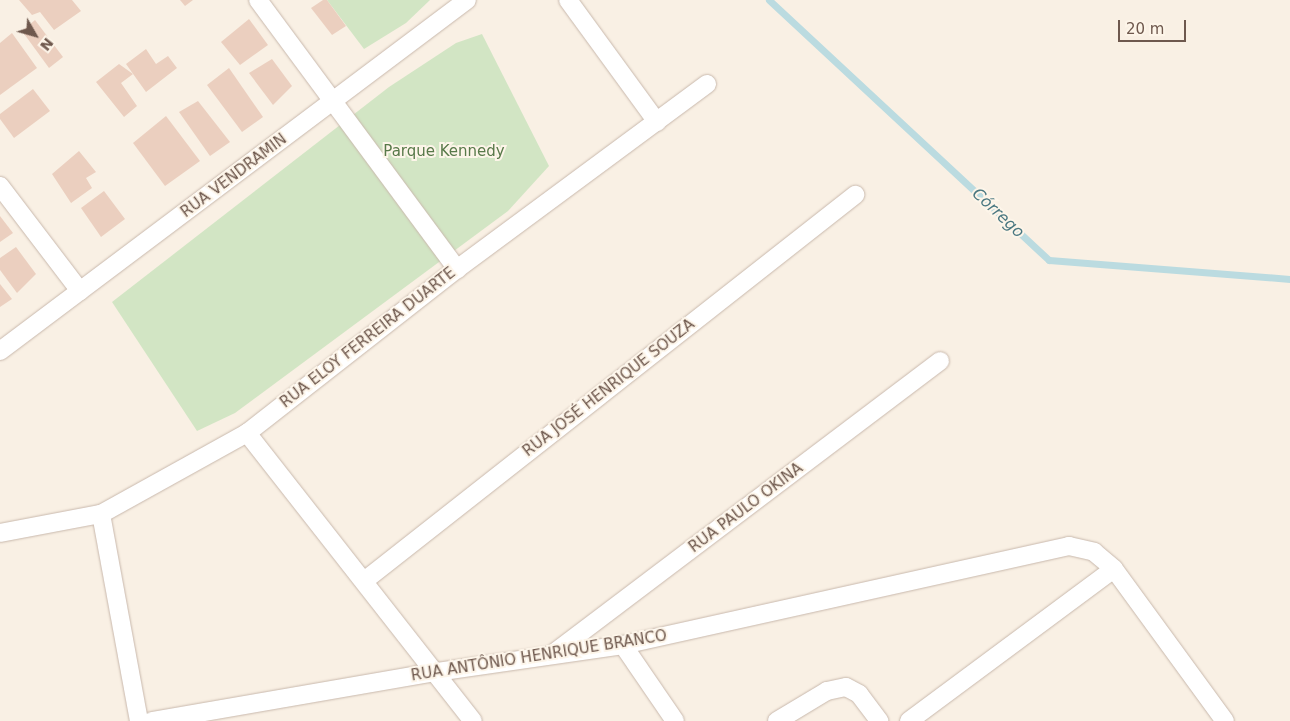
<!DOCTYPE html>
<html>
<head>
<meta charset="utf-8">
<style>
  body { margin:0 }
  #map { position:relative; width:1290px; height:721px; overflow:hidden; background:#f9f0e4; font-family:"DejaVu Sans",sans-serif }
  div>[style] { position:absolute }
  .green>* { inset:0; background:#d2e5c4 }
  .stream>* { height:7px; margin:-3.5px; padding:0 3.5px; transform-origin:3.5px; border-radius:3.5px; background:#bbdbe0 }
  .building>* { inset:0; background:#ebcfbf }
  .roads { filter:drop-shadow(0 0 1px #c8b8ac) drop-shadow(0 0 1px #c8b8ac) }
  .street>* { height:18px; margin:-9px; padding:0 9px; transform-origin:9px; border-radius:9px; background:#fff }
  span { translate:-50% -50%; white-space:nowrap; text-align:center; line-height:1.15; -webkit-text-stroke:4px #fdf5e9; paint-order:stroke }
  .park-label { font-size:15px; color:#587949 }
  .street-label { font-size:15px; color:#6e584d }
  .water-label { font-size:16px; color:#497780; font-style:italic }
  .north { position:absolute; left:10px; top:10px; width:50px; height:50px; -webkit-text-stroke:4px #fdf5e9; paint-order:stroke; rotate:128deg; font-size:14px; font-weight:700; line-height:20px; text-align:center; color:#6e584d }
  .north::after { content:''; display:block; margin:auto; width:18px; height:22px; background:#6e584d; clip-path:polygon(50% 0,100% 100%,50% 72%,0 100%) }
  .scale { position:absolute; left:1118px; top:20px; width:68px; height:22px; box-sizing:border-box; border:2px solid #6e584d; border-top:0; padding-left:6px; font-size:15px; line-height:18px; white-space:nowrap; color:#6e584d; -webkit-text-stroke:4px #fdf5e9; paint-order:stroke }
</style>
</head>
<body>
<div id="map">
  <div class="green">
    <i style="clip-path:polygon(327px 0,430px 0,406px 23px,364px 49px)"></i>
    <i style="clip-path:polygon(482px 34px,549px 166px,508px 211px,235px 413px,197px 431px,112px 302px,389px 87px,456px 43px)"></i>
  </div>
  <div class="stream">
    <i style="left:769px;top:0;width:382px;rotate:42.9deg"></i>
    <i style="left:1049px;top:260px;width:242px;rotate:4.5deg"></i>
  </div>
  <div class="building">
    <i style="clip-path:polygon(19px 0,72px 0,81px 11px,54px 30px,40px 12px,32px 15px)"></i>
    <i style="clip-path:polygon(180px 0,193px 0,185px 6px)"></i>
    <i style="clip-path:polygon(323px 0,327px 0,346px 26px,332px 35px,311px 8px)"></i>
    <i style="clip-path:polygon(249px 19px,268px 45px,240px 65px,221px 42px)"></i>
    <i style="clip-path:polygon(35px 20px,63px 57px,49px 68px,22px 31px)"></i>
    <i style="clip-path:polygon(12px 33px,37px 68px,0 95px,0 43px)"></i>
    <i style="clip-path:polygon(146px 49px,156px 64px,168px 56px,177px 68px,146px 92px,126px 64px)"></i>
    <i style="clip-path:polygon(272px 59px,292px 86px,273px 105px,249px 73px)"></i>
    <i style="clip-path:polygon(119px 64px,133px 74px,121px 83px,137px 106px,124px 117px,96px 82px)"></i>
    <i style="clip-path:polygon(229px 68px,263px 117px,242px 132px,207px 85px)"></i>
    <i style="clip-path:polygon(33px 89px,50px 111px,14px 138px,0 119px,0 114px)"></i>
    <i style="clip-path:polygon(198px 101px,230px 142px,210px 156px,179px 112px)"></i>
    <i style="clip-path:polygon(166px 116px,200px 161px,165px 186px,133px 143px)"></i>
    <i style="clip-path:polygon(79px 151px,96px 172px,86px 178px,92px 188px,71px 203px,52px 174px)"></i>
    <i style="clip-path:polygon(104px 191px,125px 219px,101px 237px,81px 208px)"></i>
    <i style="clip-path:polygon(0 216px,13px 233px,0 242px)"></i>
    <i style="clip-path:polygon(16px 247px,36px 274px,17px 293px,0 270px,0 258px)"></i>
    <i style="clip-path:polygon(0 284px,12px 299px,0 307px)"></i>
  </div>
  <div class="roads">
    <div class="street">
      <i style="left:258px;top:0;width:335px;rotate:53.5deg"></i>
      <i style="left:568px;top:0;width:151px;rotate:53.9deg"></i>
      <i style="left:0;top:186px;width:132px;rotate:52.7deg"></i>
      <i style="left:0;top:351px;width:584px;rotate:-36.93deg"></i>
      <i style="left:247px;top:433px;width:366px;rotate:51.9deg"></i>
      <i style="left:101px;top:514px;width:210px;rotate:79.6deg"></i>
      <i style="left:0;top:533px;width:103px;rotate:-10.7deg"></i>
      <i style="left:101px;top:514px;width:167px;rotate:-29deg"></i>
      <i style="left:247px;top:433px;width:266px;rotate:-38deg"></i>
      <i style="left:457px;top:269px;width:311px;rotate:-36.5deg"></i>
      <i style="left:364px;top:581px;width:625px;rotate:-38.17deg"></i>
      <i style="left:623px;top:645px;width:92px;rotate:55.6deg"></i>
      <i style="left:554px;top:653px;width:484px;rotate:-37.1deg"></i>
      <i style="left:152px;top:721px;width:288px;rotate:-9.8deg"></i>
      <i style="left:436px;top:672px;width:189px;rotate:-8.2deg"></i>
      <i style="left:623px;top:645px;width:457px;rotate:-12.5deg"></i>
      <i style="left:1069px;top:546px;width:26px;rotate:13deg"></i>
      <i style="left:1094px;top:552px;width:26px;rotate:40deg"></i>
      <i style="left:1114px;top:569px;width:188px;rotate:53.9deg"></i>
      <i style="left:777px;top:721px;width:58px;rotate:-31deg"></i>
      <i style="left:827px;top:691px;width:19px;rotate:-12deg"></i>
      <i style="left:846px;top:687px;width:15px;rotate:28deg"></i>
      <i style="left:859px;top:694px;width:34px;rotate:53deg"></i>
      <i style="left:909px;top:721px;width:255px;rotate:-36.6deg"></i>
    </div>
  </div>
  <div class="park-label">
    <span style="left:444px;top:152px">Parque Kennedy</span>
  </div>
  <div class="street-label">
    <span style="left:234px;top:176px;rotate:-37deg">RUA VENDRAMIN</span>
    <span style="left:368px;top:338px;rotate:-38deg">RUA ELOY FERREIRA DUARTE</span>
    <span style="left:609px;top:388px;rotate:-38deg">RUA JOSÉ HENRIQUE SOUZA</span>
    <span style="left:746px;top:508px;rotate:-37deg">RUA PAULO OKINA</span>
    <span style="left:539px;top:656px;rotate:-9deg">RUA ANTÔNIO HENRIQUE BRANCO</span>
  </div>
  <div class="water-label">
    <span style="left:998px;top:213px;rotate:43deg">Córrego</span>
  </div>
  <div class="north">N</div>
  <div class="scale">20 m</div>
</div>
</body>
</html>
